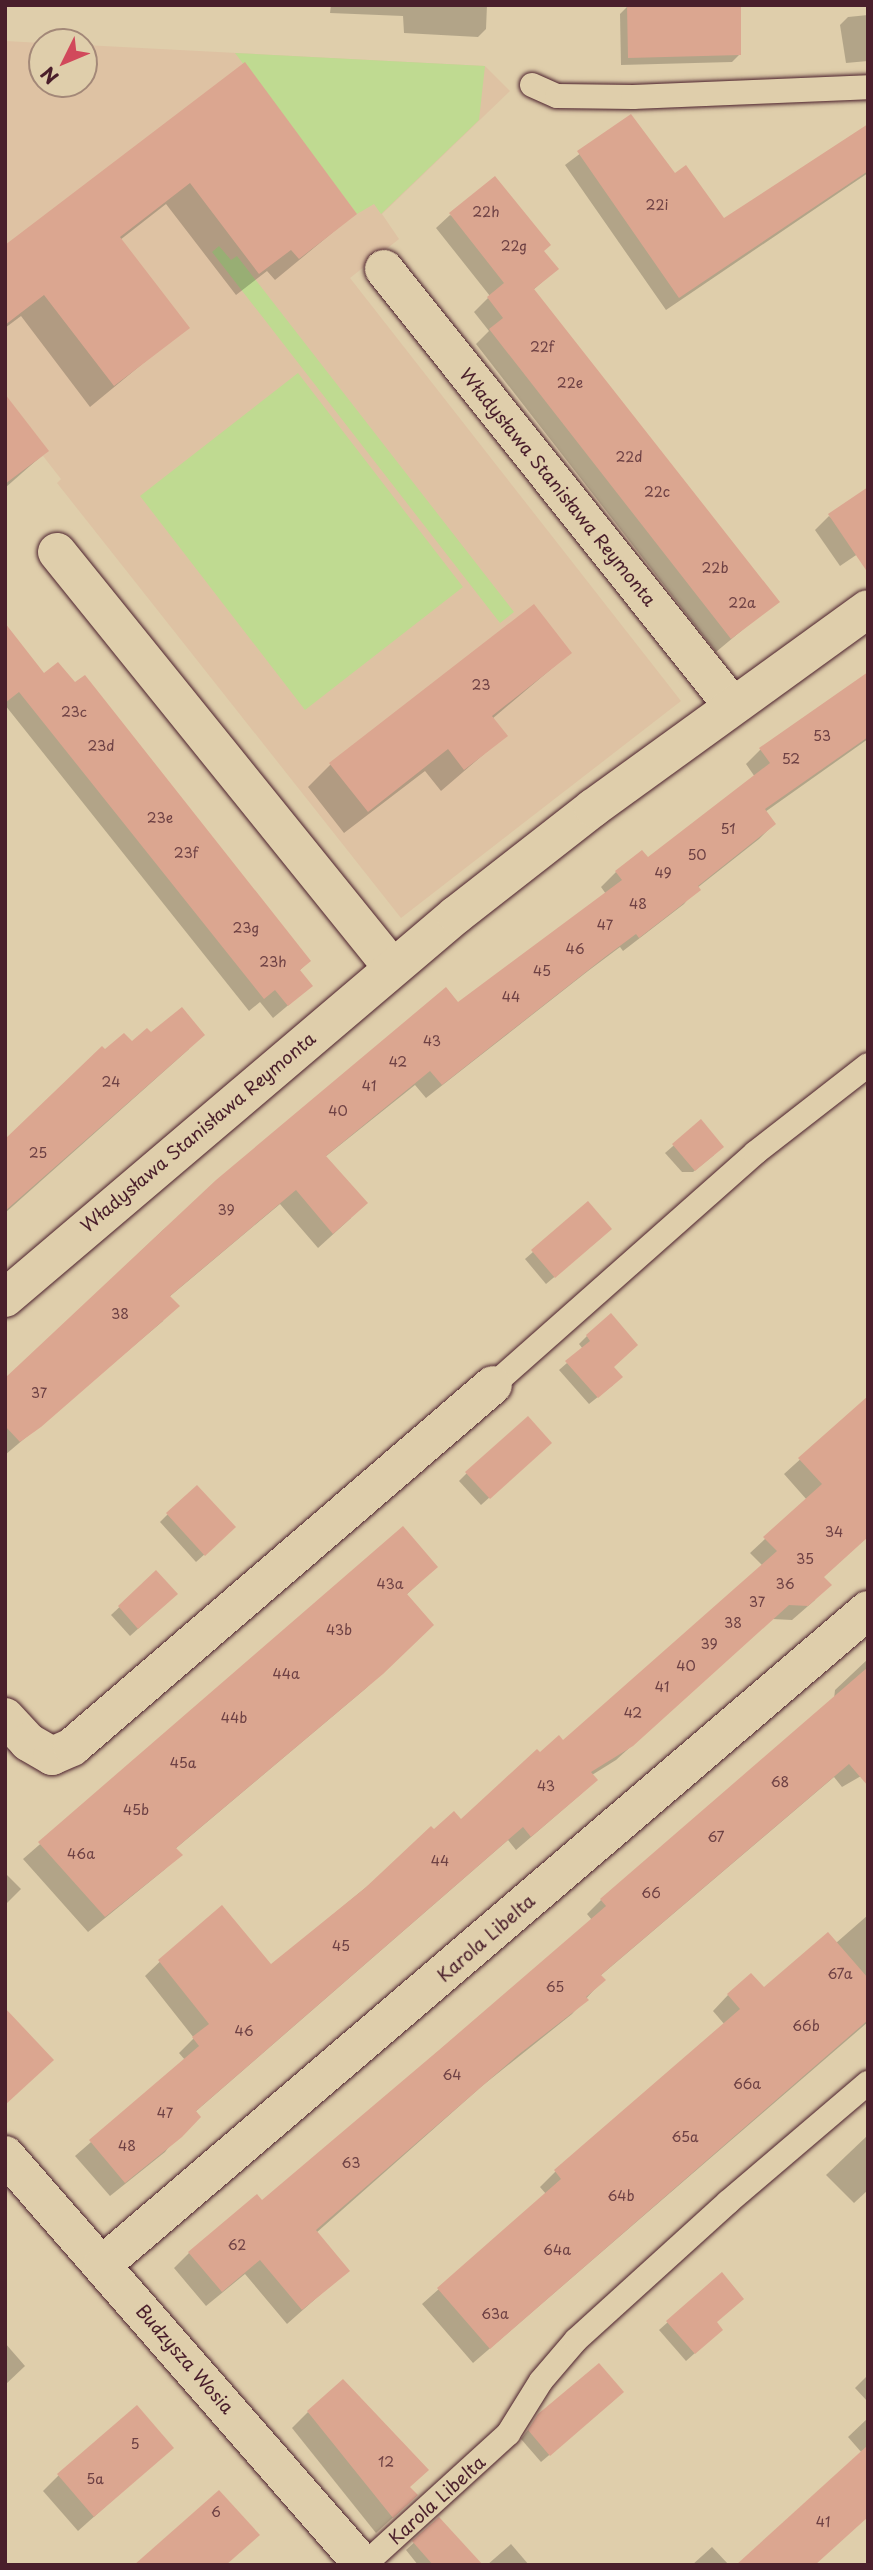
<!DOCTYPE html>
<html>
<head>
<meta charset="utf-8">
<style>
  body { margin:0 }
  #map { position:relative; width:873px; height:2570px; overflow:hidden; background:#dfceab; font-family:"Playpen Sans",sans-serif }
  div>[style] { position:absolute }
  .built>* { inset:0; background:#dec2a3 }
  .green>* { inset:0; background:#bfda91 }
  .shadow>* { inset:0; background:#0003 }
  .building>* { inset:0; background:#dba690 }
  .roads { filter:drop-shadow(0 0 2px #4a1f2b) drop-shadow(0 0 2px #4a1f2b) }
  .service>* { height:24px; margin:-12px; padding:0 12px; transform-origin:12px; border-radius:12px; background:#dfceab }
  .minor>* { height:38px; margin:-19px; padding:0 19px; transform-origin:19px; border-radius:19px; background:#dfceab }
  span { translate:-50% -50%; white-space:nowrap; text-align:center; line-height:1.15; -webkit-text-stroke:6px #dfceab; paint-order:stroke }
  .number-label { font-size:14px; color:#6e4144 }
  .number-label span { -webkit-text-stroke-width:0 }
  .street-label { font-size:18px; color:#4a1f2b }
  .frame { position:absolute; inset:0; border:7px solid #4a1f2b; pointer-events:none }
  .north { position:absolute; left:28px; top:28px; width:70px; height:70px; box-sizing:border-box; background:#dfceab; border:2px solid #a38878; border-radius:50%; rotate:227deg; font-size:19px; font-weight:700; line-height:28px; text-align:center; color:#4a1f2b }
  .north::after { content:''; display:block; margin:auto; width:24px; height:32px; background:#d1495b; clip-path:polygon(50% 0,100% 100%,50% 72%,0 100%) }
</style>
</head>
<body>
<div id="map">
  <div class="built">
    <i style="clip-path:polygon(5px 41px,42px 43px,42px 84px,84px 84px,84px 45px,485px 66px,510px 91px,382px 214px,399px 239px,350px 278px,681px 701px,401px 918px,57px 483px,61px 479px,43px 456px,5px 484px)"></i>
  </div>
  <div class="green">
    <i style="clip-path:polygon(235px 53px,485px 66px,479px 120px,381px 214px,374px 204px,357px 214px)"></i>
    <i style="clip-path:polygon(219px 246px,231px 260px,237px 256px,514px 612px,500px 623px,212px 252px)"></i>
    <i style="clip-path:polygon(298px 373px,463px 587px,305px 710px,140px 496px)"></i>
  </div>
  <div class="shadow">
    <i style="clip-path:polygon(331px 5px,487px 5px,486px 29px,478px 37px,404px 33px,403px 16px,330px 13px)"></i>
    <i style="clip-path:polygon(627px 7px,740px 54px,732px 62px,621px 65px,620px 14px)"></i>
    <i style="clip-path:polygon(868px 15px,868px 61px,846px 63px,840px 25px,848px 17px)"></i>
    <i style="clip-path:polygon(244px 64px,355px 214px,275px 280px,267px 271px,236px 295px,166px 204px,120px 240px,187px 327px,90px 407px,21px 316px,5px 328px,5px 247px)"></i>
    <i style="clip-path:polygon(630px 116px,675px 176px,723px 220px,868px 125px,868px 173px,666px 310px,565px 165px)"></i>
    <i style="clip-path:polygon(450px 215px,542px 251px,557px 269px,533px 290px,777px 601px,716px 652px,476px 344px,489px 331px,474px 312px,490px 296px,436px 228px)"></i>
    <i style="clip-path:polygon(5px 397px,47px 451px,5px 488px)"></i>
    <i style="clip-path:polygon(829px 516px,868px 547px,840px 566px,815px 530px)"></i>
    <i style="clip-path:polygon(5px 627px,43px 676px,309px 961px,299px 971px,311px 986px,273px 1018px,260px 1002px,249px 1011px,5px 705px)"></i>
    <i style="clip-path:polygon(570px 653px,492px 719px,505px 736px,441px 791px,425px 771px,344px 833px,308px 787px,331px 764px)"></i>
    <i style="clip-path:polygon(868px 675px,868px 739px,765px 812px,774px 824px,759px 839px,697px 888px,684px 904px,623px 951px,620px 947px,588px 971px,426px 1098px,415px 1085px,325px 1157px,351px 1218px,318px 1248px,280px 1204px,169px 1297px,163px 1321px,5px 1455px,5px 1382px,163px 1230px,445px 990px,458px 1004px,606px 894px,601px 887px,616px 872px,647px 860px,755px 777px,746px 764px,760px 750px)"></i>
    <i style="clip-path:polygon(131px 1044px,189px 1049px,5px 1213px,5px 1141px)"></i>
    <i style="clip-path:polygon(701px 1122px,714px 1155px,693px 1172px,682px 1172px,665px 1153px)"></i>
    <i style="clip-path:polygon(588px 1204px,602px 1237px,546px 1284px,525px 1259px)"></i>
    <i style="clip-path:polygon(587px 1336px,612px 1367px,613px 1385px,589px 1404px,559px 1370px,583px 1349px,579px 1344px)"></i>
    <i style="clip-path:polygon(868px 1398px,815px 1600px,792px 1620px,772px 1619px,616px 1760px,592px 1775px,596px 1780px,581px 1794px,516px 1850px,508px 1840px,195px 2112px,165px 2152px,110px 2196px,75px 2156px,185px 2060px,179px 2053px,194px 2038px,145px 1976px,172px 1950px,271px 1966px,434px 1831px,460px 1822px,539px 1754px,563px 1742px,763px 1566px,750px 1553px,807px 1500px,784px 1474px)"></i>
    <i style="clip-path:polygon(541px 1451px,481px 1505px,459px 1481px,467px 1473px)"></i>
    <i style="clip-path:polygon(168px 1514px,226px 1535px,196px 1562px,160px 1522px)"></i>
    <i style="clip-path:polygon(402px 1529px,436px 1567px,406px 1595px,431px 1624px,365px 1689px,175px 1849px,180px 1854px,164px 1870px,88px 1932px,23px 1859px)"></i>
    <i style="clip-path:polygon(156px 1573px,168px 1602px,130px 1636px,111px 1615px)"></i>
    <i style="clip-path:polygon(868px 1659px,868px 1772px,842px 1787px,834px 1777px,600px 1976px,603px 1980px,572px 2014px,482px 2086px,316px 2233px,348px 2270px,287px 2324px,245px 2274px,206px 2306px,174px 2268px,189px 2253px,257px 2196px,262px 2202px,592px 1920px,587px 1914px,601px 1900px,834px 1699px,835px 1690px)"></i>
    <i style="clip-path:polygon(5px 1873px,21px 1889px,5px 1905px)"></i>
    <i style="clip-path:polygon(868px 1915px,868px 2022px,473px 2363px,422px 2304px,546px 2194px,540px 2187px,555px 2172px,725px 2025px,713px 2011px,728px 1995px,764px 1990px,836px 1943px)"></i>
    <i style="clip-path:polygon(868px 2135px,868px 2190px,854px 2203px,826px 2175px)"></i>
    <i style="clip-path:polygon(721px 2275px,713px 2337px,686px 2361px,659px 2330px)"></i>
    <i style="clip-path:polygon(5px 2343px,25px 2366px,5px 2385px)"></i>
    <i style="clip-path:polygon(868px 2375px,868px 2402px,855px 2388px)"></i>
    <i style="clip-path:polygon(614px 2400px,541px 2462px,521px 2439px,539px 2416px)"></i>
    <i style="clip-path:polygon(308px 2412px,409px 2488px,400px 2511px,376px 2533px,292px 2428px)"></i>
    <i style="clip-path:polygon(868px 2418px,868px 2516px,862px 2453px,848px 2437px)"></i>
    <i style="clip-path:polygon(171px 2448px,78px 2531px,43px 2491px,59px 2475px)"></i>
    <i style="clip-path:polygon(439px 2520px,481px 2565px,418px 2565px,406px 2550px)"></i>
    <i style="clip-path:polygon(511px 2544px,529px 2565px,487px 2565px)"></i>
    <i style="clip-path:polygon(712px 2547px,729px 2565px,692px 2565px)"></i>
  </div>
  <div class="building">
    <i style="clip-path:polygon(627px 5px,741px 5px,741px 55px,628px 58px)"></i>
    <i style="clip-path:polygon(245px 62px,357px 214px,299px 259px,291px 250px,259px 274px,190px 183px,120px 237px,190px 328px,114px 386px,44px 295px,5px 325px,5px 245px)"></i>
    <i style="clip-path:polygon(631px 114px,675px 173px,686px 165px,724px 218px,868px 124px,868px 171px,679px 298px,577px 151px)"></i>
    <i style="clip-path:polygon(495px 176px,551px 245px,544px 251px,559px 269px,534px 289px,780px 602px,731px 639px,489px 329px,503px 318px,487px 297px,504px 283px,449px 213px)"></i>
    <i style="clip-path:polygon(5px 394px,49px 451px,5px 484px)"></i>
    <i style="clip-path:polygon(868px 487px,868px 573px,828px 514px)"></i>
    <i style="clip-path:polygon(534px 604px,572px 653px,492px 716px,508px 736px,464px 770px,448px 749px,368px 812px,329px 763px)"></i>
    <i style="clip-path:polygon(5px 623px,44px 673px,58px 662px,75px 682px,85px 675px,311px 961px,300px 970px,313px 986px,288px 1006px,275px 990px,264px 999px,19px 692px,5px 703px)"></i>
    <i style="clip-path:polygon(868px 672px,868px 737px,765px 809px,776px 824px,698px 886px,701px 890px,639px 938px,636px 934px,605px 957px,442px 1085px,430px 1071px,326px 1156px,368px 1203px,333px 1234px,296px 1190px,170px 1296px,180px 1306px,41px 1427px,20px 1442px,5px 1426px,5px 1378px,216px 1180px,446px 987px,458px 1002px,622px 880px,615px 871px,642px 850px,648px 857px,770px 763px,759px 748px)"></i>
    <i style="clip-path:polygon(182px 1007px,205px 1035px,5px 1211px,5px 1139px,102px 1046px,105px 1049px,124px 1033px,132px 1041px,147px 1028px,151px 1032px)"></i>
    <i style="clip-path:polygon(701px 1119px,724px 1147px,695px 1171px,672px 1144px)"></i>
    <i style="clip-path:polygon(588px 1201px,612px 1229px,555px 1278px,531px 1250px)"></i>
    <i style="clip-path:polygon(611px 1313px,638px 1345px,614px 1367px,623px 1377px,598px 1398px,565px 1361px,590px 1341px,586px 1335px)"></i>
    <i style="clip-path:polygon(868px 1396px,868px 1537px,824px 1577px,832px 1585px,808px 1606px,789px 1605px,633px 1746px,591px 1772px,598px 1780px,531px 1837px,523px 1827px,196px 2111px,201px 2117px,182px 2137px,125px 2183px,89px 2140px,199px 2046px,192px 2037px,209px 2024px,158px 1960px,222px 1905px,271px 1964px,365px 1888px,431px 1826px,434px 1829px,454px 1811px,461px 1819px,537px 1749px,540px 1752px,559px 1735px,563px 1740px,777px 1551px,763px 1537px,822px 1484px,798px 1458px)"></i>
    <i style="clip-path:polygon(528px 1416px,552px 1443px,490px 1499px,465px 1472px)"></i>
    <i style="clip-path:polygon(197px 1485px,236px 1527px,205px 1556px,166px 1513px)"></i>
    <i style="clip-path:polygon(403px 1526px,438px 1567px,407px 1594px,434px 1625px,383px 1674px,176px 1848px,183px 1855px,105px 1917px,38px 1842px)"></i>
    <i style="clip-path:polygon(156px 1570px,178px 1594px,138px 1629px,118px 1606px)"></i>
    <i style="clip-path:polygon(868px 1667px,868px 1786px,849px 1764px,601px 1975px,606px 1980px,586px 1997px,589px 2000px,518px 2055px,316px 2230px,350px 2271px,302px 2310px,260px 2260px,222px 2292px,188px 2252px,257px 2194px,262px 2200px,439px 2050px,606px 1906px,600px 1899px)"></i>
    <i style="clip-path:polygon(828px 1932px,868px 1978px,868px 2020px,490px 2349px,437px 2288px,561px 2179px,554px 2170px,740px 2009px,727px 1994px,751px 1973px,764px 1987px)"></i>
    <i style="clip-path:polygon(5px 2008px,54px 2060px,5px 2105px)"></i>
    <i style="clip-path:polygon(722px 2272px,744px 2299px,717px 2322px,723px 2330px,695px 2354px,666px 2321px)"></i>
    <i style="clip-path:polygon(599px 2363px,624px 2392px,550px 2456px,528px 2430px,538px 2414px)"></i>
    <i style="clip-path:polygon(343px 2379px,429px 2470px,410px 2487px,418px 2495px,393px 2518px,307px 2411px)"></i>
    <i style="clip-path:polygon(137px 2405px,174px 2448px,94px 2517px,57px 2474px)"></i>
    <i style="clip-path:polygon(868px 2445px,868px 2517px,815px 2565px,736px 2565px)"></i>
    <i style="clip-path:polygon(219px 2490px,260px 2535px,226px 2565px,134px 2565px)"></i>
    <i style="clip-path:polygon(439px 2517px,483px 2565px,433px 2565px,412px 2541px)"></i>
  </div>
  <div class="roads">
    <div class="service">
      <i style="left:532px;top:85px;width:27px;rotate:24deg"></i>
      <i style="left:557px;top:96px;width:76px;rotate:0.8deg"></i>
      <i style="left:633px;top:97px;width:235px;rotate:-2.4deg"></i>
      <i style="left:493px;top:1385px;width:350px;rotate:-41.5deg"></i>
      <i style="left:755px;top:1153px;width:143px;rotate:-37.9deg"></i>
      <i style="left:364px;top:2565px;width:195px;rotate:-42.3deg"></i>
      <i style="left:508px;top:2434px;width:62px;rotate:-58.1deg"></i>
      <i style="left:541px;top:2381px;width:54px;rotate:-49.5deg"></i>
      <i style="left:576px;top:2340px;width:205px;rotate:-42.2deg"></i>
      <i style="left:728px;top:2202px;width:184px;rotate:-40.4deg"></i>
    </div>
    <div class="minor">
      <i style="left:384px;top:269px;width:558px;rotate:51.4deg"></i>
      <i style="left:57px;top:552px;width:533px;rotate:51.09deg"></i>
      <i style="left:5px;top:1298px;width:592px;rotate:-40.34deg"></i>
      <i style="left:456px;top:915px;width:174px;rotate:-38deg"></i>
      <i style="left:593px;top:808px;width:339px;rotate:-35.9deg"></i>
      <i style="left:5px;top:1717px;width:34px;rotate:47deg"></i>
      <i style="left:28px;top:1742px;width:28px;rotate:30deg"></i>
      <i style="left:52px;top:1756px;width:22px;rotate:-24deg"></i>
      <i style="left:72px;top:1747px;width:555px;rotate:-40.69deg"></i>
      <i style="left:5px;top:2155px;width:544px;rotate:48.87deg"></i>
      <i style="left:102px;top:2265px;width:1008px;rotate:-40.53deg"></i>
    </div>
  </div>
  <div class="number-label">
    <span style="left:657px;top:205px">22i</span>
    <span style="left:486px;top:212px">22h</span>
    <span style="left:514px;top:246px">22g</span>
    <span style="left:542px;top:347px">22f</span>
    <span style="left:570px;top:383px">22e</span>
    <span style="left:629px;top:457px">22d</span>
    <span style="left:657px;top:492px">22c</span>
    <span style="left:715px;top:568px">22b</span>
    <span style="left:742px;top:603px">22a</span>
    <span style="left:481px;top:685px">23</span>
    <span style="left:74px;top:712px">23c</span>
    <span style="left:822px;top:736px">53</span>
    <span style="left:101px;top:746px">23d</span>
    <span style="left:791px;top:759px">52</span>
    <span style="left:160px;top:818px">23e</span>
    <span style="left:728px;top:829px">51</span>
    <span style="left:186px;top:853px">23f</span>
    <span style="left:697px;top:855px">50</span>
    <span style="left:663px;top:873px">49</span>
    <span style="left:638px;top:904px">48</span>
    <span style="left:605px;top:925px">47</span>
    <span style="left:246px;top:928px">23g</span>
    <span style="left:575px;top:949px">46</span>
    <span style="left:273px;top:962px">23h</span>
    <span style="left:542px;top:971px">45</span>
    <span style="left:511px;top:997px">44</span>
    <span style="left:432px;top:1041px">43</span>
    <span style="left:398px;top:1062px">42</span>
    <span style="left:111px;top:1082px">24</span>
    <span style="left:369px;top:1086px">41</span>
    <span style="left:338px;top:1111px">40</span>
    <span style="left:38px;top:1153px">25</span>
    <span style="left:226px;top:1210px">39</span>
    <span style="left:120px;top:1314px">38</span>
    <span style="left:39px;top:1393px">37</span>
    <span style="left:834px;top:1532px">34</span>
    <span style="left:805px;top:1559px">35</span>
    <span style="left:390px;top:1584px">43a</span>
    <span style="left:785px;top:1584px">36</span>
    <span style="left:757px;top:1602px">37</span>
    <span style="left:733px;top:1623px">38</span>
    <span style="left:339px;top:1630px">43b</span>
    <span style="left:709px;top:1644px">39</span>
    <span style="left:686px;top:1666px">40</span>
    <span style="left:286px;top:1674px">44a</span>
    <span style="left:662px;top:1687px">41</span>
    <span style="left:633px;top:1713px">42</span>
    <span style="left:234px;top:1718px">44b</span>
    <span style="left:183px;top:1763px">45a</span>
    <span style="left:780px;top:1782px">68</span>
    <span style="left:546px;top:1786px">43</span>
    <span style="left:136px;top:1810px">45b</span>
    <span style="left:716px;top:1837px">67</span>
    <span style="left:81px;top:1854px">46a</span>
    <span style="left:440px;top:1861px">44</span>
    <span style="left:651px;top:1893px">66</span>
    <span style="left:341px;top:1946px">45</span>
    <span style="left:840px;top:1974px">67a</span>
    <span style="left:555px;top:1987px">65</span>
    <span style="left:806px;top:2026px">66b</span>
    <span style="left:244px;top:2031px">46</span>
    <span style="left:452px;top:2075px">64</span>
    <span style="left:747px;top:2084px">66a</span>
    <span style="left:165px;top:2113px">47</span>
    <span style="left:685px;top:2137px">65a</span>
    <span style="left:127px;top:2146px">48</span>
    <span style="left:351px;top:2163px">63</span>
    <span style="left:621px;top:2196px">64b</span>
    <span style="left:237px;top:2245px">62</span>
    <span style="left:557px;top:2250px">64a</span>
    <span style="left:495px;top:2314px">63a</span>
    <span style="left:135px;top:2444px">5</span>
    <span style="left:386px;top:2462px">12</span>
    <span style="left:95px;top:2479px">5a</span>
    <span style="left:216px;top:2512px">6</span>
    <span style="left:823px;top:2522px">41</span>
  </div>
  <div class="street-label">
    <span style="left:558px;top:487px;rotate:51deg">Władysława Stanisława Reymonta</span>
    <span style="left:198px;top:1132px;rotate:-40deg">Władysława Stanisława Reymonta</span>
    <span style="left:486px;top:1938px;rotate:-41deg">Karola Libelta</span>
    <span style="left:185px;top:2359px;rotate:49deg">Budzysza Wosia</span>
    <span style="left:437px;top:2500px;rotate:-42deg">Karola Libelta</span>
  </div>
  <div class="frame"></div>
  <div class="north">N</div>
</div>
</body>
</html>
